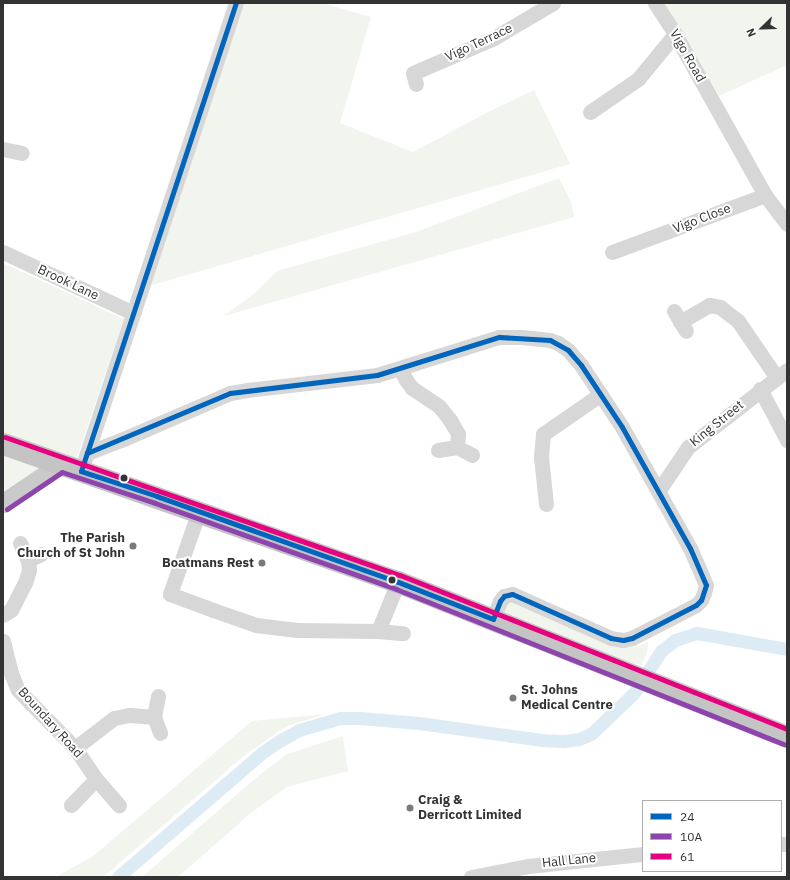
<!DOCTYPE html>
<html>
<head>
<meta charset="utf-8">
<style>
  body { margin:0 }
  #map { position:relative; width:790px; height:880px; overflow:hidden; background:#fff; font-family:"IBM Plex Sans",sans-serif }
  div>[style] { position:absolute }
  .green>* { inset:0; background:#f2f5ed }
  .canal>* { height:13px; margin:-6.5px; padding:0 6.5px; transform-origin:6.5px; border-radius:6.5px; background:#ddecf4 }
  .minor>* { height:15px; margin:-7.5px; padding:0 7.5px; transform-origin:7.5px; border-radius:7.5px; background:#d7d7d7 }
  .major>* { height:19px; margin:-9.5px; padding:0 9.5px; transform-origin:9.5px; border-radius:9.5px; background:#cacaca }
  .highway>* { height:22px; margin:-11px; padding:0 11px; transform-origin:11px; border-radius:11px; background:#c4c4c4 }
  .bus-1>* { height:5px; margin:-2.5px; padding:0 2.5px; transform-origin:2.5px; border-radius:2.5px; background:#0065bd }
  .bus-2>* { height:5px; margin:-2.5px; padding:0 2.5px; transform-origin:2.5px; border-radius:2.5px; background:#8e44ad }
  .bus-3>* { height:5px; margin:-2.5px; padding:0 2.5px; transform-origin:2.5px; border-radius:2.5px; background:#e5007d }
  .dots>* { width:11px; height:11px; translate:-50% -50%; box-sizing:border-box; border:2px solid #fff; border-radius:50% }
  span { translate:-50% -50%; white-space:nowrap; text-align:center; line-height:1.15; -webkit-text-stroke:4px #fff; paint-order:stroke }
  .street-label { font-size:13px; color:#333 }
  .poi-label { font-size:13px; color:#333; font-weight:700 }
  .right { translate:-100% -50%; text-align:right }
  .left { translate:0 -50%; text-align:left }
  .frame { position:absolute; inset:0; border:4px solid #333; pointer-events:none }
  .legend { position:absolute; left:642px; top:800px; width:140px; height:72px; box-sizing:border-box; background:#fff; border:1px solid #adadad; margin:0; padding:5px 7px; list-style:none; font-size:12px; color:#333 }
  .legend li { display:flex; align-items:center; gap:8px; height:20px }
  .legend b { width:20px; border:1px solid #adadad }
  .north { position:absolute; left:742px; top:8px; width:40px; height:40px; -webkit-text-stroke:3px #fff; paint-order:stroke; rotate:247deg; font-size:11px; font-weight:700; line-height:16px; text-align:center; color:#333 }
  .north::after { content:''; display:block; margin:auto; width:14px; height:18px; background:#333; clip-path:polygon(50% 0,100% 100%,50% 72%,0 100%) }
</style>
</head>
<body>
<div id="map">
  <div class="green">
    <i style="clip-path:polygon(241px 3px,322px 3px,371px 17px,340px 123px,413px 152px,490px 111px,534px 90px,570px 164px,149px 286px)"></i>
    <i style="clip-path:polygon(664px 3px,787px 3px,787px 65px,719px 96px)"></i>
    <i style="clip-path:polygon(559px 178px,572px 204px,574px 217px,224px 316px,256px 292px,277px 271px,416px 232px)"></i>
    <i style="clip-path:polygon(3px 263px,124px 319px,75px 463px,3px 435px)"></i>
    <i style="clip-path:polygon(3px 451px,50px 467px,3px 495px)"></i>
    <i style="clip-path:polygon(513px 600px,625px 647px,639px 646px,648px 642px,647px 653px,641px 666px,587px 648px,501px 615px,508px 602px)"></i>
    <i style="clip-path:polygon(326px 714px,287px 726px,246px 754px,103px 877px,55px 877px,92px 857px,252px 721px)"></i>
    <i style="clip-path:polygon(343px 736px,348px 771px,287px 787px,251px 813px,178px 877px,142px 877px,257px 777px,287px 754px)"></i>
  </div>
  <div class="canal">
    <i style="left:118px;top:877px;width:191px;rotate:-40.8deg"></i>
    <i style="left:263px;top:752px;width:22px;rotate:-34deg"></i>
    <i style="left:281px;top:740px;width:21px;rotate:-29deg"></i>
    <i style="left:299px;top:730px;width:43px;rotate:-16.3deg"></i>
    <i style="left:340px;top:718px;width:20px"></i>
    <i style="left:360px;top:718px;width:59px;rotate:4.8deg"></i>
    <i style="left:419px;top:723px;width:124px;rotate:7.9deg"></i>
    <i style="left:542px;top:740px;width:22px;rotate:3deg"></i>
    <i style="left:564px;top:741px;width:15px;rotate:-8deg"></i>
    <i style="left:579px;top:739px;width:13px;rotate:-23deg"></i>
    <i style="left:591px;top:734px;width:59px;rotate:-43.6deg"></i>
    <i style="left:634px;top:693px;width:50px;rotate:-57.3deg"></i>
    <i style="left:661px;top:651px;width:18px;rotate:-38deg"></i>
    <i style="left:675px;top:640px;width:23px;rotate:-18deg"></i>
    <i style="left:697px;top:633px;width:91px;rotate:10.1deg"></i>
  </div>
  <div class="minor">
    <i style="left:655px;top:3px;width:37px;rotate:57deg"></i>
    <i style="left:675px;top:34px;width:184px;rotate:60.8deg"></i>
    <i style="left:765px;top:195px;width:36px;rotate:53deg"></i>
    <i style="left:416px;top:84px;width:11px;rotate:-105deg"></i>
    <i style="left:413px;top:73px;width:86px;rotate:-23.3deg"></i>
    <i style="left:492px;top:39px;width:71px;rotate:-30.5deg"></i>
    <i style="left:590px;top:112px;width:58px;rotate:-34.5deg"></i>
    <i style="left:638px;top:79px;width:58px;rotate:-50.6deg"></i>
    <i style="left:3px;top:149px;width:19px;rotate:12deg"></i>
    <i style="left:3px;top:252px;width:144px;rotate:25.1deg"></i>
    <i style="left:612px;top:252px;width:163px;rotate:-20.4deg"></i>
    <i style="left:674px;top:311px;width:23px;rotate:59deg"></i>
    <i style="left:680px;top:322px;width:34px;rotate:-30deg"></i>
    <i style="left:709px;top:305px;width:11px;rotate:10deg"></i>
    <i style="left:720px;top:307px;width:23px;rotate:38deg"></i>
    <i style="left:738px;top:321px;width:69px;rotate:55.6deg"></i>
    <i style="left:400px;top:369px;width:13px;rotate:61deg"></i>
    <i style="left:406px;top:380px;width:10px;rotate:53deg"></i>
    <i style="left:412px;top:388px;width:32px;rotate:34deg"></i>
    <i style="left:439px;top:406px;width:18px;rotate:52deg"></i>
    <i style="left:450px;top:420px;width:16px;rotate:60deg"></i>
    <i style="left:458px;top:434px;width:13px;rotate:94deg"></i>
    <i style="left:760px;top:389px;width:58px;rotate:62.1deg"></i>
    <i style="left:438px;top:450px;width:19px;rotate:-9deg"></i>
    <i style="left:457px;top:447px;width:17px;rotate:28deg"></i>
    <i style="left:87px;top:453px;width:36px;rotate:-21deg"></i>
    <i style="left:121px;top:440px;width:119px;rotate:-23.3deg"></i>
    <i style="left:230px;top:393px;width:17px;rotate:-10deg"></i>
    <i style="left:247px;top:390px;width:131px;rotate:-6.6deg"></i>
    <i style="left:377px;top:375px;width:128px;rotate:-17.3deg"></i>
    <i style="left:499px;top:337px;width:23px"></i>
    <i style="left:522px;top:337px;width:28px;rotate:6deg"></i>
    <i style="left:550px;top:340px;width:9px;rotate:21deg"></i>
    <i style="left:558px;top:343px;width:12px;rotate:35deg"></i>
    <i style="left:568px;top:350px;width:20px;rotate:49deg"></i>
    <i style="left:581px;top:365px;width:74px;rotate:56.5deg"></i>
    <i style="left:622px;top:427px;width:139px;rotate:60.7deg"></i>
    <i style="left:690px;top:548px;width:40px;rotate:66.6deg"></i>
    <i style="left:706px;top:585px;width:8px;rotate:104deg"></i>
    <i style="left:704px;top:593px;width:8px;rotate:113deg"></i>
    <i style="left:701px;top:600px;width:7px;rotate:135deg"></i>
    <i style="left:696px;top:605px;width:72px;rotate:152.7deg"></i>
    <i style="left:632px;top:638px;width:9px;rotate:167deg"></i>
    <i style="left:623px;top:640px;width:12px;rotate:-171deg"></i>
    <i style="left:611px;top:638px;width:108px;rotate:-156deg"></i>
    <i style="left:512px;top:594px;width:8px;rotate:166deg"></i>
    <i style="left:504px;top:596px;width:6px;rotate:129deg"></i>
    <i style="left:500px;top:601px;width:19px;rotate:111deg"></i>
    <i style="left:85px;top:459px;width:480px;rotate:-71.7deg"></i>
    <i style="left:659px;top:490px;width:52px;rotate:-56deg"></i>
    <i style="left:688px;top:447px;width:125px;rotate:-37.9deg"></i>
    <i style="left:546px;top:504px;width:47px;rotate:-96.1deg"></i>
    <i style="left:541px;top:457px;width:23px;rotate:-85deg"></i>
    <i style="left:543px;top:434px;width:70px;rotate:-34.6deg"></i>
    <i style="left:199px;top:511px;width:88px;rotate:109.3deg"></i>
    <i style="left:170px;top:594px;width:46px;rotate:20.4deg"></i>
    <i style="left:213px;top:610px;width:46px;rotate:19.2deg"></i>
    <i style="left:256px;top:625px;width:41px;rotate:7deg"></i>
    <i style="left:297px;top:630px;width:81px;rotate:0.7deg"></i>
    <i style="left:378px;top:631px;width:53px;rotate:-67.8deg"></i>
    <i style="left:20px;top:543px;width:19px;rotate:65deg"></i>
    <i style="left:28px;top:560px;width:14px;rotate:-25deg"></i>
    <i style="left:3px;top:615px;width:9px;rotate:-32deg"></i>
    <i style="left:11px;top:610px;width:30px;rotate:-63deg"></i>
    <i style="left:25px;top:583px;width:14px;rotate:-73deg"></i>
    <i style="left:29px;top:570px;width:10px;rotate:-96deg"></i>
    <i style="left:378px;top:631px;width:25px;rotate:5deg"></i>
    <i style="left:3px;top:641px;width:33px;rotate:76deg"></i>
    <i style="left:11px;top:673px;width:18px;rotate:68deg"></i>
    <i style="left:18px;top:690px;width:81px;rotate:45.5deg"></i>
    <i style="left:75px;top:748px;width:37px;rotate:56deg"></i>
    <i style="left:96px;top:779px;width:35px;rotate:49deg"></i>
    <i style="left:158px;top:696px;width:21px;rotate:101deg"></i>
    <i style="left:154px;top:717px;width:17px;rotate:69deg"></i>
    <i style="left:75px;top:748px;width:49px;rotate:-37.6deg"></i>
    <i style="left:114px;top:718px;width:16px;rotate:-11deg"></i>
    <i style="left:130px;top:715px;width:24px;rotate:5deg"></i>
    <i style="left:71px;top:805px;width:36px;rotate:-46deg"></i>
    <i style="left:781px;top:844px;width:6px"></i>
    <i style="left:471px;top:877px;width:58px;rotate:-10.9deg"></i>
    <i style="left:528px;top:866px;width:116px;rotate:-6deg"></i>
  </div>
  <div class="major">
    <i style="left:3px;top:503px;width:70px;rotate:-33.9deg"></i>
  </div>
  <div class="highway">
    <i style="left:3px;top:444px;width:418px;rotate:19.3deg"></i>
    <i style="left:398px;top:582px;width:419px;rotate:21.7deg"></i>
  </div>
  <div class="bus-1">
    <i style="left:499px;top:337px;width:51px;rotate:3.4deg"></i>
    <i style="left:550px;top:340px;width:21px;rotate:29deg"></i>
    <i style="left:568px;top:350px;width:20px;rotate:49deg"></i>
    <i style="left:581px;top:365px;width:74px;rotate:56.5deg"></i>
    <i style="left:622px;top:427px;width:139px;rotate:60.7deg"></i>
    <i style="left:690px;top:548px;width:40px;rotate:66.6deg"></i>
    <i style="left:706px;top:585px;width:16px;rotate:108deg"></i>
    <i style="left:701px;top:600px;width:7px;rotate:135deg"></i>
    <i style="left:696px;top:605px;width:72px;rotate:152.7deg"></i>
    <i style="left:632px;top:638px;width:9px;rotate:167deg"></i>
    <i style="left:623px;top:640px;width:12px;rotate:-171deg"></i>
    <i style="left:611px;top:638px;width:108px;rotate:-156deg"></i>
    <i style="left:512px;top:594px;width:8px;rotate:166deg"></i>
    <i style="left:504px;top:596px;width:6px;rotate:129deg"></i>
    <i style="left:500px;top:601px;width:19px;rotate:111deg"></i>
    <i style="left:493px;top:619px;width:102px;rotate:-158.7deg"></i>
    <i style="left:398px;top:582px;width:256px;rotate:-160.4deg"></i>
    <i style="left:157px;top:496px;width:80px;rotate:-161.8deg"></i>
    <i style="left:81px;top:471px;width:19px;rotate:-72deg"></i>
    <i style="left:87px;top:453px;width:155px;rotate:-22.8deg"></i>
    <i style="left:230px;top:393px;width:148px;rotate:-7deg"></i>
    <i style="left:377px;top:375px;width:128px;rotate:-17.3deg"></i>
    <i style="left:87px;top:453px;width:474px;rotate:-71.7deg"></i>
  </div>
  <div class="bus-2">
    <i style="left:7px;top:509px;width:66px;rotate:-33.9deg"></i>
    <i style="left:62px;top:472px;width:98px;rotate:18.4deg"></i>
    <i style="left:155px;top:503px;width:256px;rotate:19.6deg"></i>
    <i style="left:396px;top:589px;width:418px;rotate:21.8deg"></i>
  </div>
  <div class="bus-3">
    <i style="left:5px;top:437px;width:418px;rotate:19.3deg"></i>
    <i style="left:400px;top:575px;width:417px;rotate:21.7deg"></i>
  </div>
  <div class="dots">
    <i style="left:124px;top:478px;background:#333"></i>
    <i style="left:133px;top:546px;background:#7a7a7a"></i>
    <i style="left:262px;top:563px;background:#7a7a7a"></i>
    <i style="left:392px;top:580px;background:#333"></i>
    <i style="left:513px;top:698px;background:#7a7a7a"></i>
    <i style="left:410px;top:808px;background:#7a7a7a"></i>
  </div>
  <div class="street-label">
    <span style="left:479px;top:43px;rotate:-25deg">Vigo Terrace</span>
    <span style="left:687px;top:56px;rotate:60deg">Vigo Road</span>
    <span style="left:702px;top:219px;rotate:-21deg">Vigo Close</span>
    <span style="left:68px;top:283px;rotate:25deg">Brook Lane</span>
    <span style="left:717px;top:424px;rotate:-39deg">King Street</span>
    <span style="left:50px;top:723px;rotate:48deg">Boundary Road</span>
    <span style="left:569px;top:861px;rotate:-6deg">Hall Lane</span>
  </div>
  <div class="poi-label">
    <span class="right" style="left:125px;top:546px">The Parish<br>Church of St John</span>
    <span class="right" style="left:254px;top:563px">Boatmans Rest</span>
    <span class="left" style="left:521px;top:698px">St. Johns<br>Medical Centre</span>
    <span class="left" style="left:418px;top:808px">Craig &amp;<br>Derricott Limited</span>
  </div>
  <div class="frame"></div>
  <ul class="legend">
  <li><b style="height:5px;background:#0065bd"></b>24</li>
  <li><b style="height:5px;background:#8e44ad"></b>10A</li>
  <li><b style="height:5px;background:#e5007d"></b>61</li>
  </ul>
  <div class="north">N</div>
</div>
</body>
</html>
